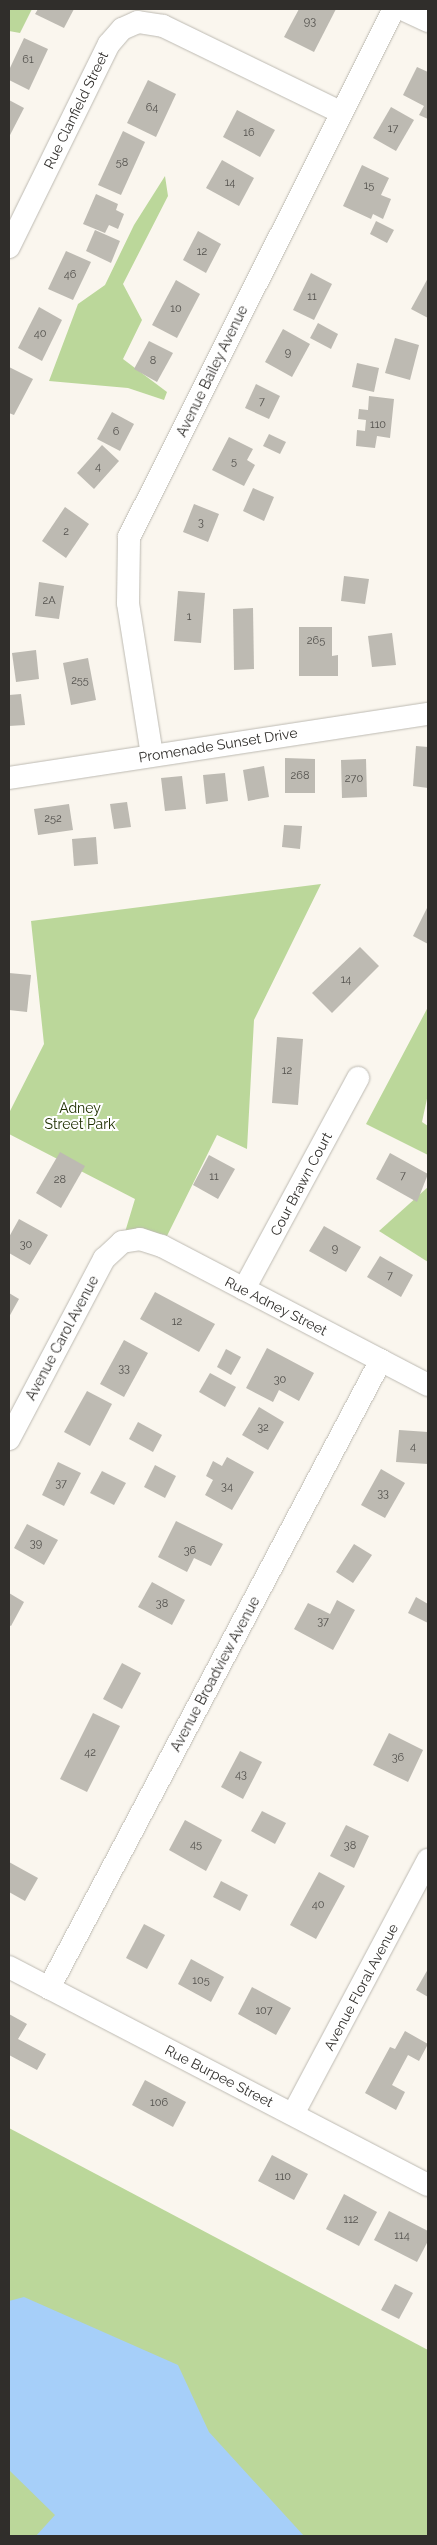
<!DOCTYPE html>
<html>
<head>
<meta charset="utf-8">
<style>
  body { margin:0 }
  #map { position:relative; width:437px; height:2545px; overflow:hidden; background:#faf6ee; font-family:Raleway,sans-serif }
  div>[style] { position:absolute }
  .green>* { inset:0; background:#bbd79a }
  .water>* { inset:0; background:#a6cff9 }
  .building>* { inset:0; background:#bdbab2 }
  .roads { filter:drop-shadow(0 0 1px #bdbab2) drop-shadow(0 0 1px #bdbab2) }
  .minor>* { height:22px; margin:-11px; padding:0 11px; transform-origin:11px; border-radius:11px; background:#fff }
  span { translate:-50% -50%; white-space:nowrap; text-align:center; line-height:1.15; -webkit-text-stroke:4px #fff; paint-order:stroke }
  .number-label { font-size:11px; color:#53514d }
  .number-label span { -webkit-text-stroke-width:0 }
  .street-label { font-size:14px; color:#302e2b }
  .park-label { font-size:14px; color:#203102 }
  .frame { position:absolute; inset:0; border:10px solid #302e2b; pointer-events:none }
</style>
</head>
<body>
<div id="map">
  <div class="green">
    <i style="clip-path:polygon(9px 9px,32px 9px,20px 33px,9px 31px)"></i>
    <i style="clip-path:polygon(165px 176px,168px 196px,123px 284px,142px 320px,123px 359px,167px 392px,164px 400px,128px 388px,49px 381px,78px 304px,105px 285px,134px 225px)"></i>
    <i style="clip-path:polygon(321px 884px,254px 1020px,247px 1149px,217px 1135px,162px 1246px,122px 1242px,135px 1199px,9px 1134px,9px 1113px,44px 1044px,31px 921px)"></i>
    <i style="clip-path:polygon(428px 1007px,428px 1094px,422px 1122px,428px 1126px,428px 1155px,366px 1124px)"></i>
    <i style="clip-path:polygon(428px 1187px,428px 1262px,379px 1231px)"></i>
    <i style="clip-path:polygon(9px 2128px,428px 2350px,428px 2536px,9px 2536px)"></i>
  </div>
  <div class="water">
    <i style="clip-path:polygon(24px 2297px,178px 2365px,209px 2432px,304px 2536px,36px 2536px,55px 2515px,9px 2470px,9px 2301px)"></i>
  </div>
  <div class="building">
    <i style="clip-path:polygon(38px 9px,74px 9px,64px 28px,35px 14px)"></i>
    <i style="clip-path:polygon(299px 9px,336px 9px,314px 52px,284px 37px)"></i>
    <i style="clip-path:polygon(24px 38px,48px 49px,29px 90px,9px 80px,9px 70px)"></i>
    <i style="clip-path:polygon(417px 67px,428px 72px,428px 119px,419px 115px,424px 106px,403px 95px)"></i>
    <i style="clip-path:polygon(148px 80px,176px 94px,156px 137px,127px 123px)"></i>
    <i style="clip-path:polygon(9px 100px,24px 108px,9px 137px)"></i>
    <i style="clip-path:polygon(391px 107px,414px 120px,396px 151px,373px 138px)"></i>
    <i style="clip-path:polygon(237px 110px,275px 130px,260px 157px,223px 137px)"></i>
    <i style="clip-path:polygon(123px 131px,145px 142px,121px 195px,98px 185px)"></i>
    <i style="clip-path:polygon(222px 160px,254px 178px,239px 206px,206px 188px)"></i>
    <i style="clip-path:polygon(362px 165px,389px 178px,381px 195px,391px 199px,383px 219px,373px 214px,371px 219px,343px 206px)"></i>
    <i style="clip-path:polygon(96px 194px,118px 204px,116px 210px,124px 214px,118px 229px,109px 225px,105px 233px,83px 224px)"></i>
    <i style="clip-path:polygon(376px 221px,394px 230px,387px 243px,370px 234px)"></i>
    <i style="clip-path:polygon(95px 230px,120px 241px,111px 263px,86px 251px)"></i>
    <i style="clip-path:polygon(198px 231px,221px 244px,206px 273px,183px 260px)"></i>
    <i style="clip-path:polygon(66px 251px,91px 262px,73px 300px,48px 289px)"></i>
    <i style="clip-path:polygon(311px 273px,332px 284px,314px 320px,293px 310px)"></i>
    <i style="clip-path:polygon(428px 278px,428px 318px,411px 309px)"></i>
    <i style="clip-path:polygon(176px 280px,200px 294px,177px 338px,152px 325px)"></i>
    <i style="clip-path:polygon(39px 307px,62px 320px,42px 361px,18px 348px)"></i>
    <i style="clip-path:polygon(318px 323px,338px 334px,331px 349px,310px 338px)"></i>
    <i style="clip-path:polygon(283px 329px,310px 344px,292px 377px,265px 362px)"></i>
    <i style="clip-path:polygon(395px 338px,419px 345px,410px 380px,385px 373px)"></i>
    <i style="clip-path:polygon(149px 341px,173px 353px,157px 382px,134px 369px)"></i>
    <i style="clip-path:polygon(357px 363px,379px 368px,374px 392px,352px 387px)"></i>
    <i style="clip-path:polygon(9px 367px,33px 379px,14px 415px,9px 413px)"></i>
    <i style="clip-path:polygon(256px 384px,280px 396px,269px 419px,245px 408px)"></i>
    <i style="clip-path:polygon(369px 396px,394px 399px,390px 438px,377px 436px,375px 448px,356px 446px,357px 430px,365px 431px,366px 420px,358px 419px,359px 409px,368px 410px)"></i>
    <i style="clip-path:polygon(112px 412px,134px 424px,120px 451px,97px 439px)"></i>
    <i style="clip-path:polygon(269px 434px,286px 442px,280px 454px,263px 446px)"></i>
    <i style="clip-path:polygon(229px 437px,253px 449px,247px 460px,255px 465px,244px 486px,212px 470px)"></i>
    <i style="clip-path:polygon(102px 445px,119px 461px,94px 489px,77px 473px)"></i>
    <i style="clip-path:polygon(253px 488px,274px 497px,264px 521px,243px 511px)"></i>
    <i style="clip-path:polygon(194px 504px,219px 514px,208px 542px,183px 532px)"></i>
    <i style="clip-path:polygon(65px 507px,89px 524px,66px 558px,42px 541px)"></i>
    <i style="clip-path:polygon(344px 576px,369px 579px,365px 604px,341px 601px)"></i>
    <i style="clip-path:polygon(39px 582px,64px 586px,59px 619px,35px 616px)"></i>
    <i style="clip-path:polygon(178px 591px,205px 593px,201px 643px,174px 641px)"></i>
    <i style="clip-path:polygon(253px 608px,254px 669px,234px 670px,233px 609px)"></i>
    <i style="clip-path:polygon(299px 627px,332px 627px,332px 656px,338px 655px,338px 676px,299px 676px)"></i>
    <i style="clip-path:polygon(392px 633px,396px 665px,372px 667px,368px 636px)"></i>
    <i style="clip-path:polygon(36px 650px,39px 679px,16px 682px,12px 653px)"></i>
    <i style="clip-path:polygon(88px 658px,96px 700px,71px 705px,63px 663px)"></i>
    <i style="clip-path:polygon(21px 694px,25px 725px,9px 726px,9px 695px)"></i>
    <i style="clip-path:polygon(416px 746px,428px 747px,428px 788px,413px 786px)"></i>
    <i style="clip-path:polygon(285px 758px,315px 759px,315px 793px,285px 793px)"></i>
    <i style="clip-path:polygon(366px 759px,367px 797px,342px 798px,341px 760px)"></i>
    <i style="clip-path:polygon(264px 766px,269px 797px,248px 801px,243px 770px)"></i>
    <i style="clip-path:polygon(225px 773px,228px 801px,206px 804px,203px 775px)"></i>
    <i style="clip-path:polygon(182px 776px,186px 809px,165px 811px,161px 778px)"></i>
    <i style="clip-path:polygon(127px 802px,131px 827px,114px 829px,110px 804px)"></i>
    <i style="clip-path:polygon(69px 804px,73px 830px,38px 835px,34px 809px)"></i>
    <i style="clip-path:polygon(284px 825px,302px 826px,300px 849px,282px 847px)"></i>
    <i style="clip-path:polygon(96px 837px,98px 864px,74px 866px,72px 839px)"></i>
    <i style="clip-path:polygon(428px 906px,428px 944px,413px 936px)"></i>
    <i style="clip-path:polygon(360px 947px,379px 966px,332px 1013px,312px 993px)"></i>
    <i style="clip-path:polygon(9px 973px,31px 975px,27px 1012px,9px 1010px)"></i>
    <i style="clip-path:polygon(277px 1037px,303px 1039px,298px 1105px,272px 1103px)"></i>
    <i style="clip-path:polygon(60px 1152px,85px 1166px,61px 1208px,36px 1193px)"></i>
    <i style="clip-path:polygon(390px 1153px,428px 1174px,417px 1202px,376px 1179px)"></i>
    <i style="clip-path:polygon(209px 1155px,235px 1169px,218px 1199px,193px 1185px)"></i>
    <i style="clip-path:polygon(19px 1219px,48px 1235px,30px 1265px,9px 1253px,9px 1237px)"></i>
    <i style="clip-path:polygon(324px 1226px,361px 1247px,346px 1272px,309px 1251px)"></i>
    <i style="clip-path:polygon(380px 1256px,413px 1275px,401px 1297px,367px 1277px)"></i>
    <i style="clip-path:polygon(155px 1292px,215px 1324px,199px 1352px,140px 1319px)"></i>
    <i style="clip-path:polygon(9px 1293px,19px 1299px,9px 1317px)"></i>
    <i style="clip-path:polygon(124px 1340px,148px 1353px,124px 1397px,100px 1384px)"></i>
    <i style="clip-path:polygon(267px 1348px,314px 1373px,299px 1401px,279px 1390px,273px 1402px,246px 1388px)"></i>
    <i style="clip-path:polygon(226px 1349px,241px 1357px,231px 1375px,217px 1367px)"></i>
    <i style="clip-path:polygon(210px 1373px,236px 1387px,225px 1407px,199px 1392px)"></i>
    <i style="clip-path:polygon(87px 1391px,112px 1404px,90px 1446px,64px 1432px)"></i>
    <i style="clip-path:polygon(259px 1407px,284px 1422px,268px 1450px,242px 1435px)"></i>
    <i style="clip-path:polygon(138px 1422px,162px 1435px,153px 1452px,129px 1439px)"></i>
    <i style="clip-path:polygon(399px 1430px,428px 1432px,428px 1464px,396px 1462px)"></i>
    <i style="clip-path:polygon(227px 1457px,254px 1472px,232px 1510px,205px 1495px,213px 1480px,206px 1476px,213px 1461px,222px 1466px)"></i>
    <i style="clip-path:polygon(58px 1462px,81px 1473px,64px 1506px,42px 1495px)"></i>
    <i style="clip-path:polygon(155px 1465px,176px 1476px,165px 1498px,144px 1487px)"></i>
    <i style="clip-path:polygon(381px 1469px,405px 1483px,385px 1518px,361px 1505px)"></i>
    <i style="clip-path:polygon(102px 1471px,126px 1483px,114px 1505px,90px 1493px)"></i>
    <i style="clip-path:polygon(176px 1521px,223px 1544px,211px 1566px,194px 1558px,187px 1572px,158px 1557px)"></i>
    <i style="clip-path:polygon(27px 1524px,58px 1540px,44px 1565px,14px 1548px)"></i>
    <i style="clip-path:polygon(354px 1544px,372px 1555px,353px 1583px,336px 1572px)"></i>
    <i style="clip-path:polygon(152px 1582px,185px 1600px,172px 1625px,138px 1607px)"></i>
    <i style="clip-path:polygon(9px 1593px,24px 1602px,11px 1626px,9px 1625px)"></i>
    <i style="clip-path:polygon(416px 1597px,428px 1604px,428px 1623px,408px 1613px)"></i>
    <i style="clip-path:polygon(337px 1600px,355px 1610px,333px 1650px,294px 1629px,308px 1603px,330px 1614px)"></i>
    <i style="clip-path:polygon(122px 1663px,141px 1673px,122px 1709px,103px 1699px)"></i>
    <i style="clip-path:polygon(93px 1713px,120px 1726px,87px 1792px,60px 1779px)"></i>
    <i style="clip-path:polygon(389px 1733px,423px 1750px,408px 1782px,373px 1765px)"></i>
    <i style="clip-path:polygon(240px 1751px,262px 1762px,243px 1799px,221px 1787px)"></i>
    <i style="clip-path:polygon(262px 1811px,286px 1823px,275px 1844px,251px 1831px)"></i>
    <i style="clip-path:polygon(185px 1820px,222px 1840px,206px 1871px,169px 1850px)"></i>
    <i style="clip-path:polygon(346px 1825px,369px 1836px,354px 1868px,330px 1856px)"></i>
    <i style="clip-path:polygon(9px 1862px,38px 1878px,25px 1901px,9px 1892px)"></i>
    <i style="clip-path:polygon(319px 1872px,345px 1886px,316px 1939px,290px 1925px)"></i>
    <i style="clip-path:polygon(221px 1881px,248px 1895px,240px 1911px,213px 1897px)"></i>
    <i style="clip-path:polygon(144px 1924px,165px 1935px,147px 1969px,126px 1958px)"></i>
    <i style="clip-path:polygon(191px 1959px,224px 1977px,211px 2002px,178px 1984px)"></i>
    <i style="clip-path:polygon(428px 1969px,428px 1997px,416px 1990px)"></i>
    <i style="clip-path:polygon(252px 1987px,291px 2008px,276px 2035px,238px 2014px)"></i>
    <i style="clip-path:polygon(9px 2014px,27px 2024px,18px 2039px,46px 2054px,37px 2070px,9px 2055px)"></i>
    <i style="clip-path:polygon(405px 2031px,428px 2044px,419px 2061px,408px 2055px,392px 2085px,405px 2092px,396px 2110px,365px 2093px,390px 2047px,395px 2049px)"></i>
    <i style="clip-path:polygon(145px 2080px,186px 2102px,173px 2127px,132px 2105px)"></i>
    <i style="clip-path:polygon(272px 2155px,308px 2174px,294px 2200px,258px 2181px)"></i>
    <i style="clip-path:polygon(344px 2194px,377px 2212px,359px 2246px,326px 2229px)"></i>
    <i style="clip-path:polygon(389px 2211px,428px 2231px,428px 2241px,417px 2262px,374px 2240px)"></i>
    <i style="clip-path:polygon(395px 2284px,413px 2293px,399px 2319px,381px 2310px)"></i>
  </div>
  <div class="roads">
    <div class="minor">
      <i style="left:402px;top:9px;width:29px;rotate:25deg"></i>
      <i style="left:9px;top:247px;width:226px;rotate:-63.8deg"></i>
      <i style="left:109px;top:44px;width:20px;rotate:-49deg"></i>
      <i style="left:122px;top:29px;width:17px;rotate:-24deg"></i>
      <i style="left:138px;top:22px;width:25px;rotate:9deg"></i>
      <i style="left:163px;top:26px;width:197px;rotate:25.9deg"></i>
      <i style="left:152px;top:755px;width:154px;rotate:-99deg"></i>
      <i style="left:128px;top:603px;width:66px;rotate:-89.1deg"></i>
      <i style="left:129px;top:537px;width:591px;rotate:-63.35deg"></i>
      <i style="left:9px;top:778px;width:424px;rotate:-8.7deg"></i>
      <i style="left:244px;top:1289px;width:240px;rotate:-61.6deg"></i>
      <i style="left:9px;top:1439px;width:204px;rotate:-62.2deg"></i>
      <i style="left:104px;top:1259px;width:25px;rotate:-43deg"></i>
      <i style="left:122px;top:1242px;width:18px;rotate:-9deg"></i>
      <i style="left:140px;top:1239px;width:23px;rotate:18deg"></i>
      <i style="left:162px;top:1246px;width:300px;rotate:27.6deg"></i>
      <i style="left:9px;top:1967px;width:472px;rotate:27.5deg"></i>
      <i style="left:49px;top:1988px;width:710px;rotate:-62.14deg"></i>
      <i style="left:293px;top:2114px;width:288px;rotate:-62deg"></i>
    </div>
  </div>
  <div class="number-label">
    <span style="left:310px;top:22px">93</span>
    <span style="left:28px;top:60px">61</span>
    <span style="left:152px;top:108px">64</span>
    <span style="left:393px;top:129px">17</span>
    <span style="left:249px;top:133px">16</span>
    <span style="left:122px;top:163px">58</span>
    <span style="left:230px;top:183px">14</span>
    <span style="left:369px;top:186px">15</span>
    <span style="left:202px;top:252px">12</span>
    <span style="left:70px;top:275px">46</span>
    <span style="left:312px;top:297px">11</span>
    <span style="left:176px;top:309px">10</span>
    <span style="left:40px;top:334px">40</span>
    <span style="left:288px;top:353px">9</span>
    <span style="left:153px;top:361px">8</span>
    <span style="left:262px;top:402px">7</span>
    <span style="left:378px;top:425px">110</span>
    <span style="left:116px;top:432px">6</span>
    <span style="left:234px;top:462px">5</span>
    <span style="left:98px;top:467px">4</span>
    <span style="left:201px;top:523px">3</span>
    <span style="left:66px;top:532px">2</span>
    <span style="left:49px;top:601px">2A</span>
    <span style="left:189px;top:617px">1</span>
    <span style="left:316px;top:641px">265</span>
    <span style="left:80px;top:681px">255</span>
    <span style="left:300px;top:776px">268</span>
    <span style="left:354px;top:779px">270</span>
    <span style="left:53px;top:819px">252</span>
    <span style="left:346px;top:980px">14</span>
    <span style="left:287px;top:1071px">12</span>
    <span style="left:403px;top:1176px">7</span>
    <span style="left:214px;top:1177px">11</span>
    <span style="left:60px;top:1180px">28</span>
    <span style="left:26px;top:1245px">30</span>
    <span style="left:335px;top:1249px">9</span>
    <span style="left:390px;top:1276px">7</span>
    <span style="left:177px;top:1322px">12</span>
    <span style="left:124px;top:1369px">33</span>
    <span style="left:280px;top:1380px">30</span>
    <span style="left:263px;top:1428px">32</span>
    <span style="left:413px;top:1447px">4</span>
    <span style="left:61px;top:1484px">37</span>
    <span style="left:227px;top:1487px">34</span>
    <span style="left:383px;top:1494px">33</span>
    <span style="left:36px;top:1544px">39</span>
    <span style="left:190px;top:1551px">36</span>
    <span style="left:162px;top:1604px">38</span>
    <span style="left:323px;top:1622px">37</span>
    <span style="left:90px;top:1753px">42</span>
    <span style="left:398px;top:1758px">36</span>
    <span style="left:241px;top:1775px">43</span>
    <span style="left:196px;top:1845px">45</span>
    <span style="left:350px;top:1846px">38</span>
    <span style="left:318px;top:1905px">40</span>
    <span style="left:201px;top:1981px">105</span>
    <span style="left:264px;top:2011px">107</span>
    <span style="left:159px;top:2103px">106</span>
    <span style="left:283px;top:2177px">110</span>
    <span style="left:351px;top:2220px">112</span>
    <span style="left:402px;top:2236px">114</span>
  </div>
  <div class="street-label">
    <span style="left:76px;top:110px;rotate:-64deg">Rue Clanfield Street</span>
    <span style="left:212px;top:371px;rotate:-64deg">Avenue Bailey Avenue</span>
    <span style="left:218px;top:745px;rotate:-9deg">Promenade Sunset Drive</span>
    <span style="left:301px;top:1184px;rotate:-62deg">Cour Brawn Court</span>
    <span style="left:276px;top:1306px;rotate:27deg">Rue Adney Street</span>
    <span style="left:62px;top:1338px;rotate:-62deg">Avenue Carol Avenue</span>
    <span style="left:215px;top:1674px;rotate:-62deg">Avenue Broadview Avenue</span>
    <span style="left:361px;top:1987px;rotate:-62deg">Avenue Floral Avenue</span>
    <span style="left:219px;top:2076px;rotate:27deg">Rue Burpee Street</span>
  </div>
  <div class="park-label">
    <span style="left:80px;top:1116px">Adney<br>Street Park</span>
  </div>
  <div class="frame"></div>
</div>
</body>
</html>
